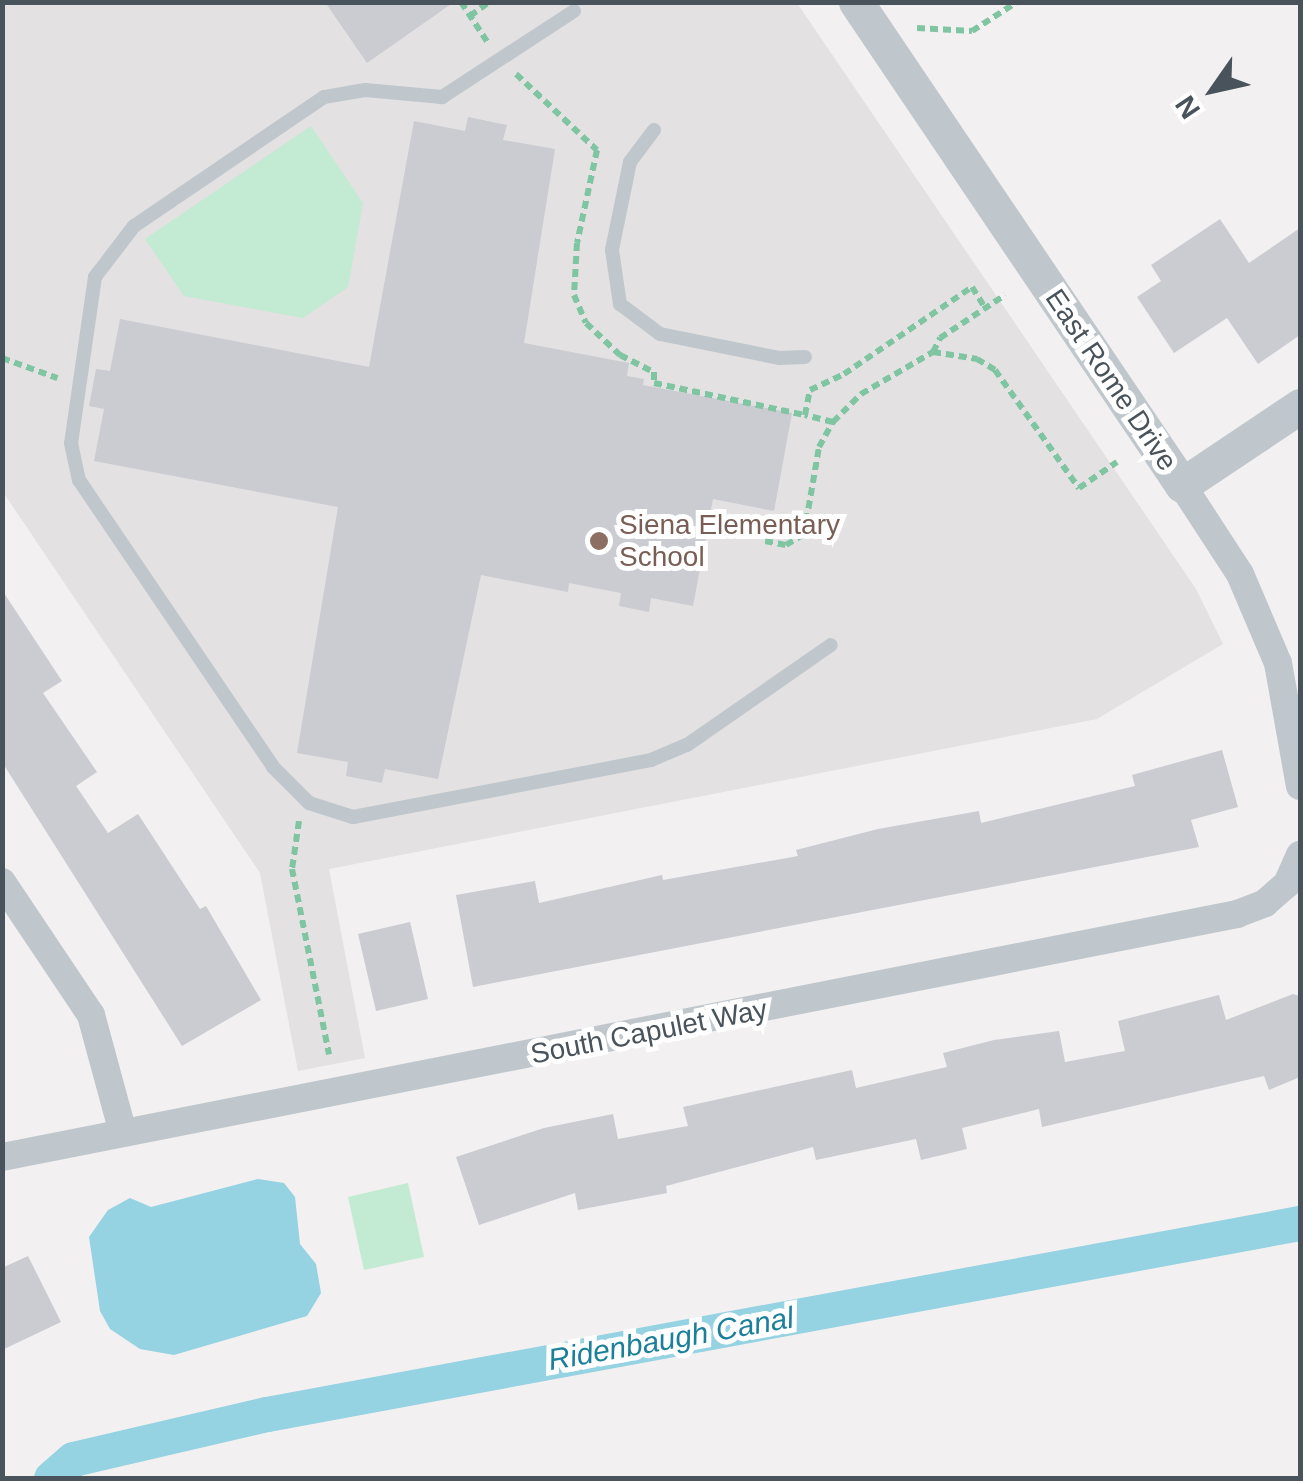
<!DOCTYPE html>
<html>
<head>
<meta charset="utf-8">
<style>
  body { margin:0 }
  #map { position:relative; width:1303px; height:1481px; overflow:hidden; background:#f2f0f0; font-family:Arial,sans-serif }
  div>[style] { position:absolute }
  .education>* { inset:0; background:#e3e1e1 }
  .green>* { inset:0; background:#c3ead2 }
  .water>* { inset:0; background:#95d2e2 }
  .canal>* { height:35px; margin:-17.5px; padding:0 17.5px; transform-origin:17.5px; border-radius:17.5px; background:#95d2e2 }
  .building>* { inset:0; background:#caccd1 }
  .path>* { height:6px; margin-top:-3px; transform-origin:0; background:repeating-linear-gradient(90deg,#7fc5a2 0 8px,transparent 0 13px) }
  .service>* { height:14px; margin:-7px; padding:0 7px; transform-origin:7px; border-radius:7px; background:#bfc7cd }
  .minor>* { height:28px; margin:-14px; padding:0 14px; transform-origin:14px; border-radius:14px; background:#bfc7cd }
  .tertiary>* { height:35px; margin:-17.5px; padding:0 17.5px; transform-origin:17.5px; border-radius:17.5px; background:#bfc7cd }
  .dots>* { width:28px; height:28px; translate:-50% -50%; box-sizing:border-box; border:5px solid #fff; border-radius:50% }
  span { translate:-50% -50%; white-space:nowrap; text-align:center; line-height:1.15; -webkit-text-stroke:10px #fff; paint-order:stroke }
  .street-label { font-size:28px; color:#49535b }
  .education-label { font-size:28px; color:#785e54 }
  .left { translate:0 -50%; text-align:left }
  .water-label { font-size:30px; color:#1c809b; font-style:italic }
  .frame { position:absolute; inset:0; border:5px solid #49535b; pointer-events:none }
  .north { position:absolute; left:1163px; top:40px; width:100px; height:100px; -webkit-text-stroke:8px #fff; paint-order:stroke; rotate:236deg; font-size:28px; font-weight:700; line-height:40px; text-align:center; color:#49535b }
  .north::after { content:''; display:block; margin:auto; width:35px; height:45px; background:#49535b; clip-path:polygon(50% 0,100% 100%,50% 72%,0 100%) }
</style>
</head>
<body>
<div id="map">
  <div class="education">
    <i style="clip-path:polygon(2px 3px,797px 3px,1196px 589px,1223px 644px,1097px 719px,329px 869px,365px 1058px,298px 1071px,260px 873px,3px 492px)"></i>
  </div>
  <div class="green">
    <i style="clip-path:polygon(311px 126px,363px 203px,348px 287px,303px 318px,184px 296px,145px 239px)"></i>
    <i style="clip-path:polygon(408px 1183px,424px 1257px,364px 1270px,348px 1197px)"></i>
  </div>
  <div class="water">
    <i style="clip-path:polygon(258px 1179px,284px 1183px,295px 1197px,300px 1244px,316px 1264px,321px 1293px,307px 1316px,174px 1355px,140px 1349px,110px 1329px,100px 1311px,89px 1237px,108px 1210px,130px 1198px,151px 1207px)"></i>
  </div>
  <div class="canal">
    <i style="left:51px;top:1478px;width:29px;rotate:-41deg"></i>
    <i style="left:73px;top:1459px;width:199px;rotate:-13.1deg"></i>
    <i style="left:267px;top:1414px;width:1051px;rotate:-10.48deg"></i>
  </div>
  <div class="building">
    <i style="clip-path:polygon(325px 2px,454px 2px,367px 63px)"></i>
    <i style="clip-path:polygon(468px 117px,507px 125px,503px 140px,555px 149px,524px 343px,629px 363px,627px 376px,644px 379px,643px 385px,792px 413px,774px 511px,713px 499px,693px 606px,651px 598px,649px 612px,619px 606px,621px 593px,569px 583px,568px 592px,481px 575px,438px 779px,385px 769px,382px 783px,346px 776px,348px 762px,297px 753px,338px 507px,94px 461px,104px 409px,89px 406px,96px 369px,110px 371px,120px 319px,369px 367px,414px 121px,465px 131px)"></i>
    <i style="clip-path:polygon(1220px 219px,1249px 263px,1300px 228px,1300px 335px,1258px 364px,1227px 318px,1174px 353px,1137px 297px,1161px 281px,1151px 265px)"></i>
    <i style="clip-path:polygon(2px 590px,62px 681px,43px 693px,97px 772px,76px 786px,108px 833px,138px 814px,200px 909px,206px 906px,261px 1000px,182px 1046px,2px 762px)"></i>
    <i style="clip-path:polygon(1222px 750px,1238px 807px,1191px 820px,1199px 847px,473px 987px,456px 895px,535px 881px,539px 903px,662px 875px,663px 880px,798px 856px,796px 850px,878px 829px,979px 811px,981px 823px,1135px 786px,1132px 775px)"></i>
    <i style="clip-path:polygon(410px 922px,428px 999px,376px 1011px,358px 934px)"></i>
    <i style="clip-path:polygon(1293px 994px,1300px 996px,1300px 1077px,1269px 1090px,1264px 1076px,1042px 1127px,1039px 1109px,962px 1128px,967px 1149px,921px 1160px,916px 1139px,816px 1160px,813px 1147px,666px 1186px,667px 1193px,578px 1210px,575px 1193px,479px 1225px,456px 1157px,544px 1128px,613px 1114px,618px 1139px,688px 1126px,683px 1107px,852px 1070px,856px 1088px,947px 1067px,943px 1053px,994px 1040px,1059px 1031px,1065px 1062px,1125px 1051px,1118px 1021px,1219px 995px,1226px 1020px)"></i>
    <i style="clip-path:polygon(28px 1256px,61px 1322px,2px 1350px,2px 1268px)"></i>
  </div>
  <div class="path">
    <i style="left:461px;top:2px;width:49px;rotate:56.6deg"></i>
    <i style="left:470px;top:16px;width:24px;rotate:-36deg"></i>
    <i style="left:917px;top:28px;width:55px;rotate:3.1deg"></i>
    <i style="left:972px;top:31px;width:54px;rotate:-32.8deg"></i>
    <i style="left:516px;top:74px;width:111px;rotate:43.2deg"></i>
    <i style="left:597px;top:150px;width:95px;rotate:102.1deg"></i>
    <i style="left:577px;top:243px;width:52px;rotate:93.3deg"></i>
    <i style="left:574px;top:295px;width:30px;rotate:67deg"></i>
    <i style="left:586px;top:323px;width:47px;rotate:43.3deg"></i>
    <i style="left:620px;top:355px;width:38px;rotate:27deg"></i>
    <i style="left:654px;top:372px;width:11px;rotate:90deg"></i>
    <i style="left:654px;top:383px;width:154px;rotate:12deg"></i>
    <i style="left:933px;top:352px;width:16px;rotate:-63deg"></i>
    <i style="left:940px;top:338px;width:78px;rotate:-33.5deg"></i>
    <i style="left:2px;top:358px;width:59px;rotate:20deg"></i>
    <i style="left:833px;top:422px;width:29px;rotate:-166deg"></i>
    <i style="left:805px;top:415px;width:25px;rotate:-79deg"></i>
    <i style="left:810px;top:390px;width:38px;rotate:-25deg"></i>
    <i style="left:844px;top:374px;width:155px;rotate:-34.2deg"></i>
    <i style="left:972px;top:287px;width:25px;rotate:58deg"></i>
    <i style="left:806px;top:521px;width:10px;rotate:6deg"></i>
    <i style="left:765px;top:541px;width:21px;rotate:11deg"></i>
    <i style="left:786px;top:545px;width:21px;rotate:-31deg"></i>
    <i style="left:804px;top:534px;width:88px;rotate:-80.2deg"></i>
    <i style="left:819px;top:447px;width:29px;rotate:-61deg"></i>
    <i style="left:833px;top:422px;width:40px;rotate:-45deg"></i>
    <i style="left:861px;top:394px;width:83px;rotate:-30.3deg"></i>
    <i style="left:933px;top:352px;width:45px;rotate:9deg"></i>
    <i style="left:977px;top:359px;width:21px;rotate:31deg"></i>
    <i style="left:995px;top:370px;width:145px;rotate:54.6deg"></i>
    <i style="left:1079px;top:488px;width:46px;rotate:-34.4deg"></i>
    <i style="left:299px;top:821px;width:49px;rotate:98.3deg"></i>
    <i style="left:292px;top:869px;width:189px;rotate:78.7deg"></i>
  </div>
  <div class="service">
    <i style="left:574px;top:11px;width:158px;rotate:146.9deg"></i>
    <i style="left:442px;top:97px;width:77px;rotate:-174.8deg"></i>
    <i style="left:365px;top:90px;width:42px;rotate:170.3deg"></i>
    <i style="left:324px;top:97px;width:230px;rotate:145.8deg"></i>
    <i style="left:134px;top:226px;width:64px;rotate:127.4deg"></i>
    <i style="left:95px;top:277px;width:168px;rotate:98.2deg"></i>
    <i style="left:71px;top:443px;width:38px;rotate:78deg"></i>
    <i style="left:79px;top:480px;width:346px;rotate:55.9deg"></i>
    <i style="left:273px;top:767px;width:51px;rotate:45deg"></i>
    <i style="left:309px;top:803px;width:46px;rotate:17.7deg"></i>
    <i style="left:353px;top:817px;width:303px;rotate:-10.8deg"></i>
    <i style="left:651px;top:760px;width:39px;rotate:-23deg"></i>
    <i style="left:687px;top:745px;width:175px;rotate:-34.8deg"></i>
    <i style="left:654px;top:130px;width:40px;rotate:127deg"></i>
    <i style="left:630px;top:162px;width:90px;rotate:101.6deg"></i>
    <i style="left:612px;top:250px;width:55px;rotate:81.6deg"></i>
    <i style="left:620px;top:304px;width:50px;rotate:36.9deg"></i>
    <i style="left:660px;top:334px;width:121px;rotate:11.4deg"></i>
    <i style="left:779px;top:358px;width:26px;rotate:-2deg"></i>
  </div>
  <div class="minor">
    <i style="left:1182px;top:485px;width:106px;rotate:56.9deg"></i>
    <i style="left:1240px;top:574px;width:97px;rotate:66.9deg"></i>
    <i style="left:1278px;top:663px;width:125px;rotate:79.9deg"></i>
    <i style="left:2px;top:882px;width:160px;rotate:56.2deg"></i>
    <i style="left:91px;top:1015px;width:118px;rotate:74.8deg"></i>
    <i style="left:2px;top:1157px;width:1259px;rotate:-11.13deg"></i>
    <i style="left:1237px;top:914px;width:30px;rotate:-21deg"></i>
    <i style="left:1265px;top:903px;width:29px;rotate:-41deg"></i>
    <i style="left:1287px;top:884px;width:32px;rotate:-66deg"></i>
  </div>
  <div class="tertiary">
    <i style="left:856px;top:2px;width:583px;rotate:55.98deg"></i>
    <i style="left:1182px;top:485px;width:142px;rotate:-33.8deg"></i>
  </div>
  <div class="dots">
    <i style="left:599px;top:541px;background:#8d6e63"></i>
  </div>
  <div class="street-label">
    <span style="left:1111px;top:380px;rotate:56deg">East Rome Drive</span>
    <span style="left:649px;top:1032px;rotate:-11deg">South Capulet Way</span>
  </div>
  <div class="education-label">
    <span class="left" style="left:619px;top:541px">Siena Elementary<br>School</span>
  </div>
  <div class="water-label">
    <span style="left:671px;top:1339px;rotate:-10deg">Ridenbaugh Canal</span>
  </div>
  <div class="frame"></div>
  <div class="north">N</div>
</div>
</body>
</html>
